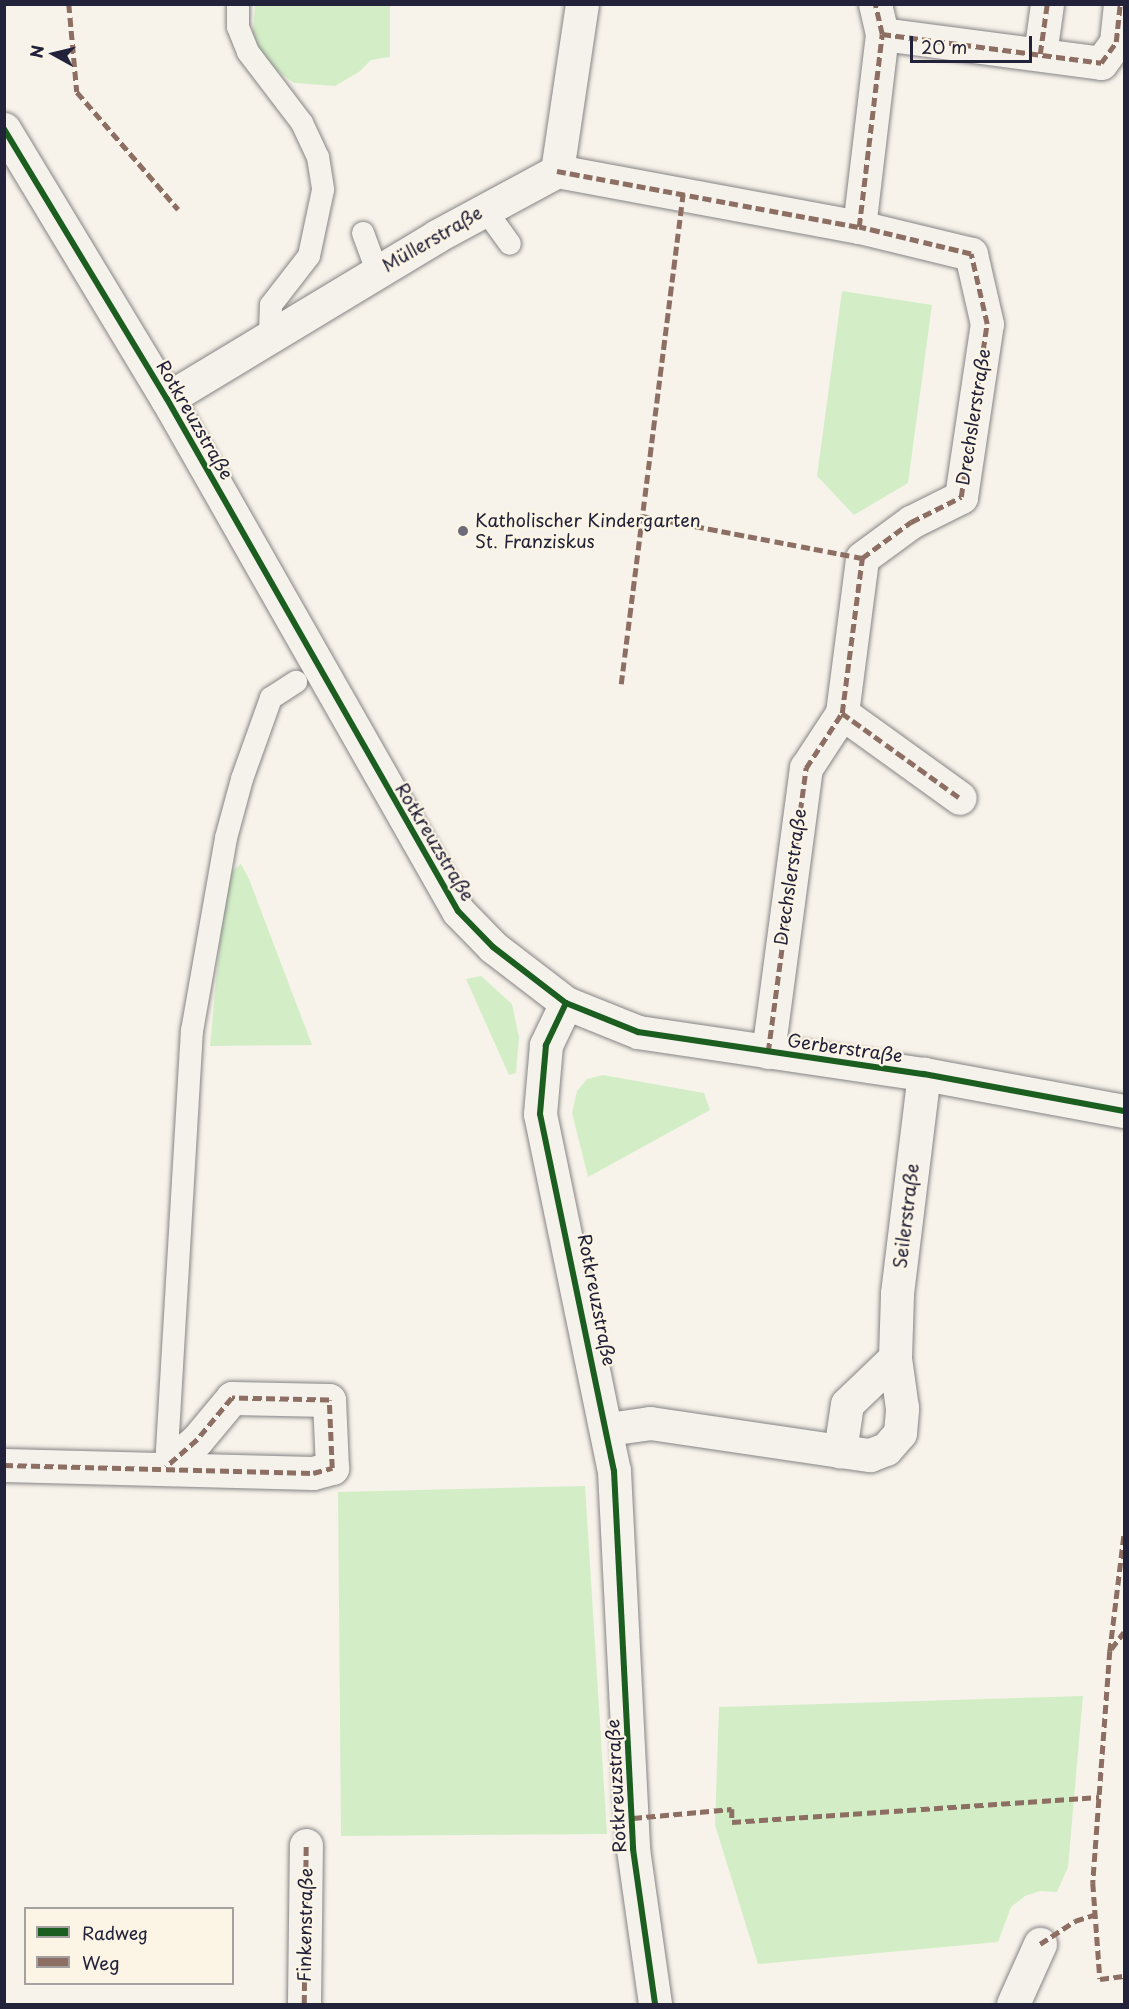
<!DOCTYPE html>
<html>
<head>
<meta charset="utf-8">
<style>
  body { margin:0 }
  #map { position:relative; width:1129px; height:2009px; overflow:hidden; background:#f7f3ea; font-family:"Playpen Sans",sans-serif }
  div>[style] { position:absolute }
  .green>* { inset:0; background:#d3eec7 }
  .roads { filter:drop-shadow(0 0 2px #868485) drop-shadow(0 0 2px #868485) }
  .service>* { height:22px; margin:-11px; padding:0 11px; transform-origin:11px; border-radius:11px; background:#f5f2ec }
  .minor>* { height:33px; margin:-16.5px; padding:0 16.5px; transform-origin:16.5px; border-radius:16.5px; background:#f5f2ec }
  .quiet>* { height:4.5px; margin-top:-2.25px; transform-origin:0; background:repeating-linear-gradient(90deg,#8d6e63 0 9px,transparent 0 13.5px) }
  .cycleway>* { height:6px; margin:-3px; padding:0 3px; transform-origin:3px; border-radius:3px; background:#1b5e20 }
  .dots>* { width:16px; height:16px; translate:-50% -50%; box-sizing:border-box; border:3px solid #fcf5e5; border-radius:50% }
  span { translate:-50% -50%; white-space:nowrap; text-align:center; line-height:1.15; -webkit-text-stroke:4.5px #fcf5e5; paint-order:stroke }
  .street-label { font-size:18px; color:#22223b }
  .poi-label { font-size:18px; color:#22223b }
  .left { translate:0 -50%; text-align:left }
  .frame { position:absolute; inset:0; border:6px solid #22223b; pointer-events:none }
  .legend { position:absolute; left:24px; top:1907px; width:210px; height:78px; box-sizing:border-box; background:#fcf5e5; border:2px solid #a5a1a1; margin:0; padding:8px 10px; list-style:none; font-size:18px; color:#22223b }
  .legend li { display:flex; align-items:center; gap:12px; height:30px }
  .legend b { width:30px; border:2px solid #a5a1a1 }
  .north { position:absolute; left:24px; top:24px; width:60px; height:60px; -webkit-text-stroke:4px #fcf5e5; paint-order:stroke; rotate:278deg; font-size:16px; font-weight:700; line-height:24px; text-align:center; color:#22223b }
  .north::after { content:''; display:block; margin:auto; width:21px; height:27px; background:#22223b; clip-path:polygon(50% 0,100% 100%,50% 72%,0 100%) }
  .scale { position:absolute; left:910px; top:36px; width:122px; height:27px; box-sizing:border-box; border:3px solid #22223b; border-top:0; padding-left:8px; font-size:18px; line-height:21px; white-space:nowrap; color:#22223b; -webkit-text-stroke:4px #fcf5e5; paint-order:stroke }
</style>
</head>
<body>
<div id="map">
  <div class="green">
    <i style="clip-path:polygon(255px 5px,390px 5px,390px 57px,371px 60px,359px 72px,335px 86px,294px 83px,271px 66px,252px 45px)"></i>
    <i style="clip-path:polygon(842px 291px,932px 305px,908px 483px,854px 515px,817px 476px)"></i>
    <i style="clip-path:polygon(241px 864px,249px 879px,312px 1045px,210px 1046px,225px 885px,231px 872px)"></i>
    <i style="clip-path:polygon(481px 976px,512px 1004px,519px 1037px,516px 1073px,509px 1075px,466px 979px)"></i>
    <i style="clip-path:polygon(603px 1075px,704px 1093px,710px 1110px,588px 1177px,572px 1113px,577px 1091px,587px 1079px)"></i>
    <i style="clip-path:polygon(585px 1486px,607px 1834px,341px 1836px,338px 1492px)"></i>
    <i style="clip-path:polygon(1083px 1696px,1068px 1867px,1057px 1892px,1040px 1891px,1025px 1896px,1011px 1907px,998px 1942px,758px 1964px,715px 1825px,719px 1707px)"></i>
  </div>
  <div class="roads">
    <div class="service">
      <i style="left:238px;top:4px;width:23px;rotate:90deg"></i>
      <i style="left:238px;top:27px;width:27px;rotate:68deg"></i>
      <i style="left:248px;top:52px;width:89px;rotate:52.7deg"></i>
      <i style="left:302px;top:123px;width:38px;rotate:65deg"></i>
      <i style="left:318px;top:157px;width:33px;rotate:81deg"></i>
      <i style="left:323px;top:190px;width:67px;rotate:102deg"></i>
      <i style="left:309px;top:256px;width:62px;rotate:127.8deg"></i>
      <i style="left:271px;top:305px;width:31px;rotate:92deg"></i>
      <i style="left:484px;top:208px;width:44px;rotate:54.2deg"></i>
      <i style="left:363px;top:233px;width:40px;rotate:69.8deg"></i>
      <i style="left:166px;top:1467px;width:437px;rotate:-86.6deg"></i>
      <i style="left:192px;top:1031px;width:196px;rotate:-80deg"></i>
      <i style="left:226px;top:838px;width:61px;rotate:-74.8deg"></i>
      <i style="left:242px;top:779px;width:86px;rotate:-70.3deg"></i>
      <i style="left:271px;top:698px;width:30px;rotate:-33deg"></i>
    </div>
    <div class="minor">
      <i style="left:882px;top:34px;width:221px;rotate:7.5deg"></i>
      <i style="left:1101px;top:63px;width:26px;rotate:-54deg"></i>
      <i style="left:1116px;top:42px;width:38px;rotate:-84deg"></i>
      <i style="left:1040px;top:54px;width:50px;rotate:-82deg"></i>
      <i style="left:4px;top:129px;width:315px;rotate:58.9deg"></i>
      <i style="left:167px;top:399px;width:589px;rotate:60.39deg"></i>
      <i style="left:458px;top:911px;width:50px;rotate:45.8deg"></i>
      <i style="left:493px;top:947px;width:92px;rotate:37.5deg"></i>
      <i style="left:566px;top:1003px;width:78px;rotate:21.9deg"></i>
      <i style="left:638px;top:1032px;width:289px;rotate:8.4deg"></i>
      <i style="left:924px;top:1074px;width:203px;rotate:10.5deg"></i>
      <i style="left:557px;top:171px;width:307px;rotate:10.5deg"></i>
      <i style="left:557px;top:171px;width:169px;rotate:-81.5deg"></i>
      <i style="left:167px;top:399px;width:315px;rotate:-31.1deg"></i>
      <i style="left:437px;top:236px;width:136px;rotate:-28.4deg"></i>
      <i style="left:842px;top:713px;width:145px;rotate:35.8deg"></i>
      <i style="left:566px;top:1003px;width:47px;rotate:115.5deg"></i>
      <i style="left:546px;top:1045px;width:69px;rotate:95deg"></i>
      <i style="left:540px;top:1114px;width:365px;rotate:78.3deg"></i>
      <i style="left:614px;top:1471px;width:378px;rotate:87.1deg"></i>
      <i style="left:633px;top:1849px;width:157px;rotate:81.9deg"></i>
      <i style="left:768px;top:1052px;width:287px;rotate:-82.4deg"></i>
      <i style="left:806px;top:768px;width:66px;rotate:-56.8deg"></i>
      <i style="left:842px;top:713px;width:156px;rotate:-82.6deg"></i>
      <i style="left:862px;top:558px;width:61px;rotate:-36.3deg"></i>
      <i style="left:911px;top:522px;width:56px;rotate:-26.6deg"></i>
      <i style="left:961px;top:497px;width:175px;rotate:-81.5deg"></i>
      <i style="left:987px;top:324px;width:72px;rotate:-102.9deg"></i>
      <i style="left:971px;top:254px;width:115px;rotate:-166.4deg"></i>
      <i style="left:859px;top:227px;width:194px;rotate:-83.2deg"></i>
      <i style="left:882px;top:34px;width:31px;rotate:-103deg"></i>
      <i style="left:895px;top:1358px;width:65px;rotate:-88.2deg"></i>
      <i style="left:897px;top:1293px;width:221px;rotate:-83deg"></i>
      <i style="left:608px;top:1429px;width:42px;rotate:-8.1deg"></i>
      <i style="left:650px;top:1423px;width:192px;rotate:8.4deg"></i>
      <i style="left:840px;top:1451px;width:30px;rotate:8deg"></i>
      <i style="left:870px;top:1455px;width:17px;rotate:-21deg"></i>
      <i style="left:886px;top:1449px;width:21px;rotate:-49deg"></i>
      <i style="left:900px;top:1433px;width:25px;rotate:-85deg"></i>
      <i style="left:902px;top:1408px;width:50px;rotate:-98deg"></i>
      <i style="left:895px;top:1358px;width:66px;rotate:136.2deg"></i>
      <i style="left:847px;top:1404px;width:48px;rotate:98.5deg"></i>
      <i style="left:4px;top:1465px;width:309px;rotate:1.5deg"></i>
      <i style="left:313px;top:1473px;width:20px;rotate:-15deg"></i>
      <i style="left:332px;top:1468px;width:68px;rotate:-92.5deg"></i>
      <i style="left:329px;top:1400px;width:97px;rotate:-178.8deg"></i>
      <i style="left:232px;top:1398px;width:55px;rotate:129.8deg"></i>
      <i style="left:197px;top:1440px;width:41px;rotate:138.9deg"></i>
      <i style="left:304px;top:2004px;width:159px;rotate:-89.3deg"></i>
      <i style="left:1013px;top:2004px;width:66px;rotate:-65.8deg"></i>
    </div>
  </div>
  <div class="quiet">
    <i style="left:69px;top:4px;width:88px;rotate:84.8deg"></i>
    <i style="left:77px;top:92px;width:155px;rotate:49.2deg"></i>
    <i style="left:882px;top:34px;width:221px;rotate:7.5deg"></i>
    <i style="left:1101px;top:63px;width:26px;rotate:-54deg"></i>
    <i style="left:1116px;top:42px;width:38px;rotate:-84deg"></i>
    <i style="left:1040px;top:54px;width:50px;rotate:-82deg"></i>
    <i style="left:557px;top:171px;width:307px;rotate:10.5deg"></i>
    <i style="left:642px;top:516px;width:224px;rotate:10.8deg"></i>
    <i style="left:621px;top:684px;width:494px;rotate:-82.8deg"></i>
    <i style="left:842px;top:713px;width:145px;rotate:35.8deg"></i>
    <i style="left:768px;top:1052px;width:287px;rotate:-82.4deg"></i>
    <i style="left:806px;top:768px;width:66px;rotate:-56.8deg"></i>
    <i style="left:842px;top:713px;width:156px;rotate:-82.6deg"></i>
    <i style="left:862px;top:558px;width:61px;rotate:-36.3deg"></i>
    <i style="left:911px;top:522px;width:56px;rotate:-26.6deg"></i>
    <i style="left:961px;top:497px;width:175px;rotate:-81.5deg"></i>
    <i style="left:987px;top:324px;width:72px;rotate:-102.9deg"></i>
    <i style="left:971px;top:254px;width:115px;rotate:-166.4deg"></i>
    <i style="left:859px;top:227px;width:194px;rotate:-83.2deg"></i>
    <i style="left:882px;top:34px;width:31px;rotate:-103deg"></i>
    <i style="left:4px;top:1465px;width:309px;rotate:1.5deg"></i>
    <i style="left:313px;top:1473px;width:20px;rotate:-15deg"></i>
    <i style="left:332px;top:1468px;width:68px;rotate:-92.5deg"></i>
    <i style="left:329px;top:1400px;width:97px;rotate:-178.8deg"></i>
    <i style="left:232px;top:1398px;width:55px;rotate:129.8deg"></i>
    <i style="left:197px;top:1440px;width:41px;rotate:138.9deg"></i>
    <i style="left:1124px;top:1536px;width:116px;rotate:96.9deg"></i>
    <i style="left:1110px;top:1651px;width:233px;rotate:94.2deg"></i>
    <i style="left:1093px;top:1883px;width:96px;rotate:85.8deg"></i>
    <i style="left:1100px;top:1979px;width:24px;rotate:-7deg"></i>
    <i style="left:1111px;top:1649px;width:21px;rotate:-53deg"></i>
    <i style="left:633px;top:1818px;width:99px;rotate:-5.2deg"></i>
    <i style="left:732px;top:1809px;width:13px;rotate:90deg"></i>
    <i style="left:732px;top:1822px;width:368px;rotate:-3.9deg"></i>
    <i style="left:1040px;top:1944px;width:42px;rotate:-33.3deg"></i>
    <i style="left:1075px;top:1921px;width:20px;rotate:-18deg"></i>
    <i style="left:304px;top:2004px;width:159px;rotate:-89.3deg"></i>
  </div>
  <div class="cycleway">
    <i style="left:4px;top:129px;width:315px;rotate:58.9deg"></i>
    <i style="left:167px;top:399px;width:589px;rotate:60.39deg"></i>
    <i style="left:458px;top:911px;width:50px;rotate:45.8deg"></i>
    <i style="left:493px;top:947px;width:92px;rotate:37.5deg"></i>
    <i style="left:566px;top:1003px;width:78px;rotate:21.9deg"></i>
    <i style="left:638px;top:1032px;width:289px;rotate:8.4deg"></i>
    <i style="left:924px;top:1074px;width:203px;rotate:10.5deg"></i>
    <i style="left:566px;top:1003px;width:47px;rotate:115.5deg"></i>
    <i style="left:546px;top:1045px;width:69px;rotate:95deg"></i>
    <i style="left:540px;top:1114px;width:365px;rotate:78.3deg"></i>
    <i style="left:614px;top:1471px;width:378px;rotate:87.1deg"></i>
    <i style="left:633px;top:1849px;width:157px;rotate:81.9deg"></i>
  </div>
  <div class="dots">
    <i style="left:463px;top:531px;background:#6d6b78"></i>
  </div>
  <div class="street-label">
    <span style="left:432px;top:239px;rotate:-30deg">Müllerstraße</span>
    <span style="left:973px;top:417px;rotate:-81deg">Drechslerstraße</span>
    <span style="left:195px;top:420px;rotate:60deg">Rotkreuzstraße</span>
    <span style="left:435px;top:842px;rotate:59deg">Rotkreuzstraße</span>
    <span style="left:790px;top:877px;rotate:-82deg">Drechslerstraße</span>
    <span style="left:845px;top:1048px;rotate:8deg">Gerberstraße</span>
    <span style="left:906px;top:1216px;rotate:-83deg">Seilerstraße</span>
    <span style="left:597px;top:1300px;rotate:79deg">Rotkreuzstraße</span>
    <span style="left:616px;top:1786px;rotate:-93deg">Rotkreuzstraße</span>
    <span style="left:305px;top:1925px;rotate:-89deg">Finkenstraße</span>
  </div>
  <div class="poi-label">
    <span class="left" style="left:475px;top:531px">Katholischer Kindergarten<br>St. Franziskus</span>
  </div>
  <div class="frame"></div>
  <ul class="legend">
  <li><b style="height:8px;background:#1b5e20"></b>Radweg</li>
  <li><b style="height:8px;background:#8d6e63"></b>Weg</li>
  </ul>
  <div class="north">N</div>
  <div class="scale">20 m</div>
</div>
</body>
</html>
